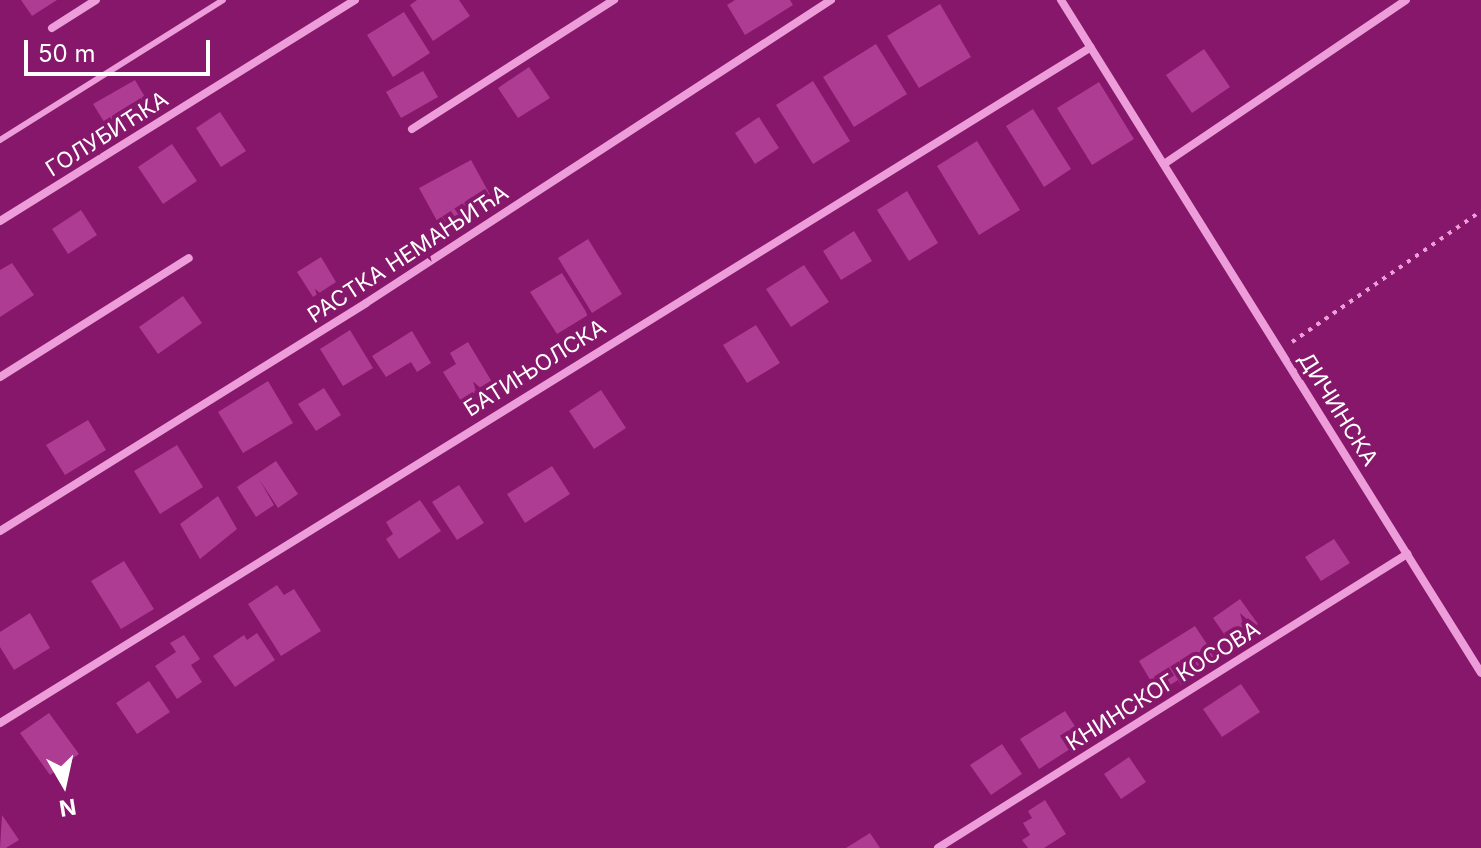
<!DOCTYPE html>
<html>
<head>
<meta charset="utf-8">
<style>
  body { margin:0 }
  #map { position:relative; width:1481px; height:848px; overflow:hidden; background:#86176a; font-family:Inter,sans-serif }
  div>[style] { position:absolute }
  .building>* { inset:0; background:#ae3c92 }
  .path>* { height:4px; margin-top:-2px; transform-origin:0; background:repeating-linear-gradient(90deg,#ed9dda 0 4px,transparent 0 10px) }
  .service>* { height:6px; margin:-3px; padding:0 3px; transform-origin:3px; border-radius:3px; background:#ed9dda }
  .minor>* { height:8px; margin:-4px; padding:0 4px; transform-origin:4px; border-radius:4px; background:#ed9dda }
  span { translate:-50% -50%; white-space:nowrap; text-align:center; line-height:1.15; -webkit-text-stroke:8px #86176a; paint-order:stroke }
  .street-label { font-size:22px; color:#fff }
  .north { position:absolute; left:24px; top:744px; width:80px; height:80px; -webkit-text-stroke:6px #86176a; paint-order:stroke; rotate:171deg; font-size:22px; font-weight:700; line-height:32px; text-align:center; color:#fff }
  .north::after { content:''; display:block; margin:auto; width:28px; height:36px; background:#fff; clip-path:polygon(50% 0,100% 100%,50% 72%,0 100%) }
  .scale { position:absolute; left:24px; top:40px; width:186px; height:36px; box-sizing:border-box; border:4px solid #fff; border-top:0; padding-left:10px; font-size:24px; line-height:28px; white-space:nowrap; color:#fff; -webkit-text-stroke:6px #86176a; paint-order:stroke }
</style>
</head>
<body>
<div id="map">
  <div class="building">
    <i style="clip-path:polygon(21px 0,57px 0,32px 16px)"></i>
    <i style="clip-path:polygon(417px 0,459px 0,470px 16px,433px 41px,410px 5px)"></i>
    <i style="clip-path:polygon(735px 0,790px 0,793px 5px,745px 35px,727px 5px)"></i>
    <i style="clip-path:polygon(940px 4px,971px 57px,919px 88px,887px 36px)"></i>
    <i style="clip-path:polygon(404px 12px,430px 53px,393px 77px,367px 35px)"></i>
    <i style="clip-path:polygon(876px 44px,907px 94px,854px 127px,823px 77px)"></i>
    <i style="clip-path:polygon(1204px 49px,1230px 87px,1192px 113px,1166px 75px)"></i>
    <i style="clip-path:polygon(529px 67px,550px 98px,518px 118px,498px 88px)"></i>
    <i style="clip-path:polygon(423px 71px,438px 97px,401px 118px,386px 92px)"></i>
    <i style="clip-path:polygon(135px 80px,152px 109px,111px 133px,93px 104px)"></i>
    <i style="clip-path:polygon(813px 81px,850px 141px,813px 164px,776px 105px)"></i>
    <i style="clip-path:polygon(1099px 82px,1134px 139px,1092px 165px,1057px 108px)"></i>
    <i style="clip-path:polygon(1033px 109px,1071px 169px,1044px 187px,1006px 126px)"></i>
    <i style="clip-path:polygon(220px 112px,246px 151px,221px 167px,196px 128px)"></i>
    <i style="clip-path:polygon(759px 117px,779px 148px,755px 164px,735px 133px)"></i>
    <i style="clip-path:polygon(977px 141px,1020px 210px,979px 235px,937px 166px)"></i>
    <i style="clip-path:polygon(172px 144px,197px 181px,163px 204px,138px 167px)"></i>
    <i style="clip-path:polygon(471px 160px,494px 202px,442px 230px,419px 188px)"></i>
    <i style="clip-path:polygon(907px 191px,938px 243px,909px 261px,877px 210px)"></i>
    <i style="clip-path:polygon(81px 210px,97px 235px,68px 254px,52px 229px)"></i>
    <i style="clip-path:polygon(854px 231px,872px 261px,841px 280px,823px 251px)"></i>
    <i style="clip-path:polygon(588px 239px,622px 294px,592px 313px,558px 258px)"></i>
    <i style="clip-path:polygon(321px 257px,336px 282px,313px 297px,297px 272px)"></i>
    <i style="clip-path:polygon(12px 263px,34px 295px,0 317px,0 270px)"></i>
    <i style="clip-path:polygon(804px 265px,829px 302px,791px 327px,766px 289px)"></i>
    <i style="clip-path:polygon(562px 273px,588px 315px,557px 334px,530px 292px)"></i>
    <i style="clip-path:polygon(183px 296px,202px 323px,158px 354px,139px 327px)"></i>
    <i style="clip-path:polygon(756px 325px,780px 363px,747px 383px,723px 345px)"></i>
    <i style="clip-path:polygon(350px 330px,373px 368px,343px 386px,320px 349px)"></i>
    <i style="clip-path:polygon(412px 331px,431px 363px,417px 372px,411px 362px,386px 377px,372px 356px)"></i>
    <i style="clip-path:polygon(468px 342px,492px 382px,461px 401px,443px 372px,456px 364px,450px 353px)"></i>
    <i style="clip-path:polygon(268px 381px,293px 423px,243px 453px,218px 412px)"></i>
    <i style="clip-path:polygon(324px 388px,341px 415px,316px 431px,298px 404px)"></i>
    <i style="clip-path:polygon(601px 390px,626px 428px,594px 449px,569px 411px)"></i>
    <i style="clip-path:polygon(88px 420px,106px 450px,65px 475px,46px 445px)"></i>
    <i style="clip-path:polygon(177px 445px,203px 487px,160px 514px,134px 471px)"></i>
    <i style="clip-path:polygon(276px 461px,298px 494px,278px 508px,259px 479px,274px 505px,256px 517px,237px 487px)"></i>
    <i style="clip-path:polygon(552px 466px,570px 494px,525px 523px,507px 494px)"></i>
    <i style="clip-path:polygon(459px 485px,484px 523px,457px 540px,432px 502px)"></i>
    <i style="clip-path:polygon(218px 496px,237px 529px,200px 559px,180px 524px)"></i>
    <i style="clip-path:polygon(420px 500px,441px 531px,399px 559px,386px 539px,393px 534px,386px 522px)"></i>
    <i style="clip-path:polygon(1334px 539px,1350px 563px,1321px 581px,1305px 557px)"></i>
    <i style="clip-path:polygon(124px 561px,154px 609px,121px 629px,91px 581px)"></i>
    <i style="clip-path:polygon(277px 585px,284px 595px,294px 589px,321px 631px,281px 656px,248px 604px)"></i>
    <i style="clip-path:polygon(1240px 599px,1258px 624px,1231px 644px,1213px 618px)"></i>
    <i style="clip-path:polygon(30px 613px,50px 648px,14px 670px,0 647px,0 632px)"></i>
    <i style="clip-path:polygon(1195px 626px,1218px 661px,1181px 685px,1178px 680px,1167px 687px,1161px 677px,1152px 683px,1139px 661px)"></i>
    <i style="clip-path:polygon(257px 633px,275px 660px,235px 687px,213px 656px,244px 635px,247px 640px)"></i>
    <i style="clip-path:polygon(184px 635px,200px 659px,191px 665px,202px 682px,177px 699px,155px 666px,176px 652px,170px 643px)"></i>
    <i style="clip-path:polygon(149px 681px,170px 712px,137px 734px,116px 703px)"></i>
    <i style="clip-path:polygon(1241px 684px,1260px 712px,1222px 737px,1203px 709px)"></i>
    <i style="clip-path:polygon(1065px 711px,1084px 740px,1039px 769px,1020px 739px)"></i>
    <i style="clip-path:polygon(49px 713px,79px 754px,50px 775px,20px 733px)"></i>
    <i style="clip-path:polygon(1002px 744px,1022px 774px,991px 795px,970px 765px)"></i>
    <i style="clip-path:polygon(1129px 757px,1146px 782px,1121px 799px,1104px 774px)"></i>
    <i style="clip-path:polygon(1045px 800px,1066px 834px,1044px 848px,1028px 848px,1022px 840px,1030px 835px,1023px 823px,1032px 818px,1028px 811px)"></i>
    <i style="clip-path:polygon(2px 815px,19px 840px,6px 848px,0 848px)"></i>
    <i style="clip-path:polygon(870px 833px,880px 848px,846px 848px)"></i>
  </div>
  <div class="path">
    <i style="left:1292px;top:342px;width:230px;rotate:-34.7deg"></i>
  </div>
  <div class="service">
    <i style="left:0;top:140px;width:263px;rotate:-32.1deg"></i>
  </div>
  <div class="minor">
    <i style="left:1061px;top:0;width:793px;rotate:58.03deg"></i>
    <i style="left:52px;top:28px;width:52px;rotate:-32.5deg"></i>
    <i style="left:412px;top:129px;width:240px;rotate:-32.6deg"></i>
    <i style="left:1164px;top:164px;width:292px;rotate:-34.1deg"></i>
    <i style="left:0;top:221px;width:418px;rotate:-31.9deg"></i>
    <i style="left:0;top:377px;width:223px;rotate:-32.2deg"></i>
    <i style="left:0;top:531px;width:431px;rotate:-31.9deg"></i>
    <i style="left:366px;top:303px;width:555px;rotate:-33.09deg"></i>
    <i style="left:0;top:723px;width:1283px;rotate:-31.78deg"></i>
    <i style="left:938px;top:848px;width:554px;rotate:-32.08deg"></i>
  </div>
  <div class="street-label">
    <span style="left:107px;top:134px;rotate:-32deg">ГОЛУБИЋКА</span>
    <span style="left:408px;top:254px;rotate:-33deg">РАСТКА НЕМАЊИЋА</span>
    <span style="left:535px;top:368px;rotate:-32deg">БАТИЊОЛСКА</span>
    <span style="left:1338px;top:409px;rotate:58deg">ДИЧИНСКА</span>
    <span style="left:1163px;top:686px;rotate:-32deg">КНИНСКОГ КОСОВА</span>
  </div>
  <div class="north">N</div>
  <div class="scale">50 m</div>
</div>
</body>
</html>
